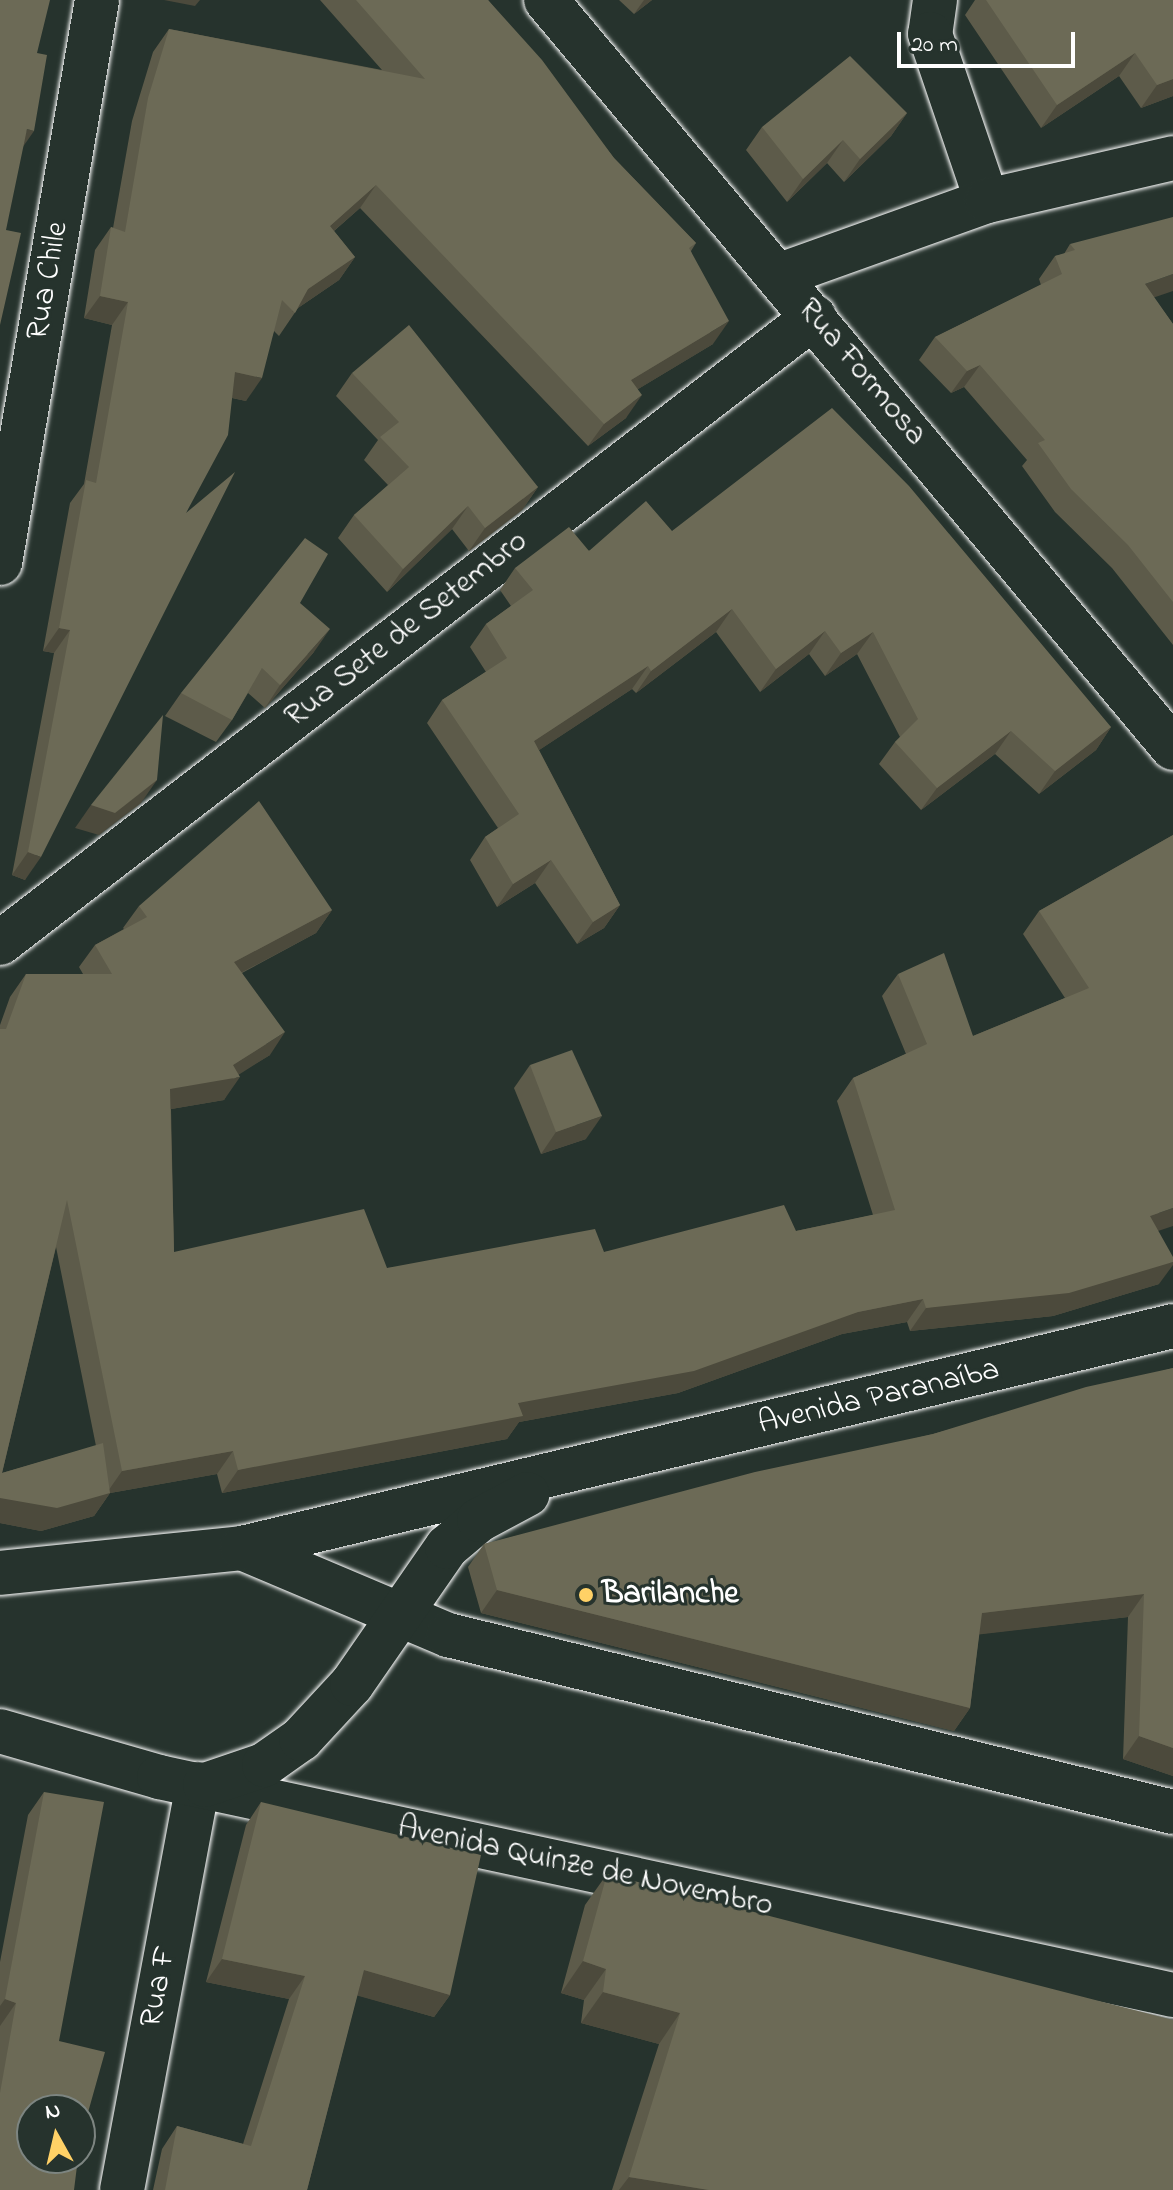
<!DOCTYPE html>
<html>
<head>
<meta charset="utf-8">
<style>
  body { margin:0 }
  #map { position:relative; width:1173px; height:2190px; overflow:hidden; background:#26332d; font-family:"Indie Flower",sans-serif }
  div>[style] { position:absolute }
  .roads { filter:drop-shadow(0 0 2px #fff) drop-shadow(0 0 2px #fff) }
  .street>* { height:44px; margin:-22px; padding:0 22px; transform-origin:22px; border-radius:22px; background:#26332d }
  .secondary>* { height:44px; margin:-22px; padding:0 22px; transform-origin:22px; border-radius:22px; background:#26332d }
  .wall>* { inset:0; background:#5d5b4a }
  .shaded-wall>* { inset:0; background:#4c4a3c }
  .building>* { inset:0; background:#6c6a56 }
  .dots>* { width:22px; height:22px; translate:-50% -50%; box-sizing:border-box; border:4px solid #26332d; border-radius:50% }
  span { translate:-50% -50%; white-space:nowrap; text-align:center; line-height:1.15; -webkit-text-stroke:6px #26332d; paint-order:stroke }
  .street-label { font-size:32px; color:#fff }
  .poi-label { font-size:32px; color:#fff; font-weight:700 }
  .left { translate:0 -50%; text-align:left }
  .north { position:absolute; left:16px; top:2094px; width:80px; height:80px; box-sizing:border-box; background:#26332d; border:2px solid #7d8581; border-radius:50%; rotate:352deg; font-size:22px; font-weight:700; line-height:32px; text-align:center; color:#fff }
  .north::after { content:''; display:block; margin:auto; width:28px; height:36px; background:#ffd166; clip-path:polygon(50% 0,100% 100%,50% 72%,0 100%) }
  .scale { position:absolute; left:897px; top:32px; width:178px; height:36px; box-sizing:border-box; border:4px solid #fff; border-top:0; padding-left:10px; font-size:24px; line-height:28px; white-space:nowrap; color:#fff; -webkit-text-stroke:6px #26332d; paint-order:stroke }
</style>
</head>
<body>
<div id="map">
  <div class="roads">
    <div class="street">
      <i style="left:935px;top:0;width:34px;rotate:98deg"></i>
      <i style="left:930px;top:34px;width:176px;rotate:71.2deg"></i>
      <i style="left:780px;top:275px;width:220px;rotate:-19.7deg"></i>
      <i style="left:987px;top:201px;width:191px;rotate:-13deg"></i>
      <i style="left:0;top:563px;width:571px;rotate:-80.22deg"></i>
      <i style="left:0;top:943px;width:1027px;rotate:-37.56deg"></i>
      <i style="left:122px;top:2190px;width:413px;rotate:-79.4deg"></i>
    </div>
    <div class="secondary">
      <i style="left:546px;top:0;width:976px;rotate:50.03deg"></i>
      <i style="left:242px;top:1548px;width:224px;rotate:22.9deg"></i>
      <i style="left:448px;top:1635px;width:746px;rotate:13.72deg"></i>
      <i style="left:0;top:1573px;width:243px;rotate:-5.9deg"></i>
      <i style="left:242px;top:1548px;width:957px;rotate:-13.41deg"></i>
      <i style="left:0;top:1731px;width:166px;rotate:16.1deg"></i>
      <i style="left:159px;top:1777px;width:1037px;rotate:12.13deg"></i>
      <i style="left:205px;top:1785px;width:62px;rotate:-18.7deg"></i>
      <i style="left:264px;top:1765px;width:45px;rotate:-35.1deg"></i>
      <i style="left:301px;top:1739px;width:75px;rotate:-47.2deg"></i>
      <i style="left:352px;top:1684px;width:167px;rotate:-55.3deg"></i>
      <i style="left:447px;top:1547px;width:42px;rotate:-40.2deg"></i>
      <i style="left:479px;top:1520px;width:55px;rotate:-28deg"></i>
    </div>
  </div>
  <div class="wall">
    <i style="clip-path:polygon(320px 0,488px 0,614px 158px,696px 243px,691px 251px,713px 344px,638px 389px,626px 418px,588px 446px,360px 208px,334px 231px,355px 257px,339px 280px,298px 308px,279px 336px,274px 331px,246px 401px,232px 398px,186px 513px,25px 880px,12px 875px,54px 653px,43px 651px,70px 503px,84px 484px,112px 325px,84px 318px,95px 250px,111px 227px,113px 228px,132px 121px,153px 52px,169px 29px,382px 70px)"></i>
    <i style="clip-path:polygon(619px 0,652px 0,634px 14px)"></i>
    <i style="clip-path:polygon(975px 0,1173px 0,1173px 96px,1141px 108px,1119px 76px,1041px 128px,965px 15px)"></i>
    <i style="clip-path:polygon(907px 113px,891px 136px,844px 182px,827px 163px,787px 202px,746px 150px,762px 127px)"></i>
    <i style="clip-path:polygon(1070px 244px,1154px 298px,1173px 324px,1173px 645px,1112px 568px,1055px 512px,1022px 466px,1027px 460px,964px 387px,951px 393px,919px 360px,935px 337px,1041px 285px,1039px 279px,1055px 256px,1064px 254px)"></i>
    <i style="clip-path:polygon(352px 373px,538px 487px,522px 510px,469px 551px,452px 529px,387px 592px,338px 538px,354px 515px,388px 485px,364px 460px,378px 440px,336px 396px)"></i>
    <i style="clip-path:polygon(672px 531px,1111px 727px,1096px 750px,1039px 794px,995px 754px,921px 810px,879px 764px,895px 742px,900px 737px,857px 654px,825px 676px,809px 654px,760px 692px,716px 632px,636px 693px,632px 689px,539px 750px,620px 905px,604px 928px,577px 944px,535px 883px,497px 907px,470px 860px,485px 837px,498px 828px,427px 723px,442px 700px,486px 672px,470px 647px,486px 624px,511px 606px,500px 590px,515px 568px)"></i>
    <i style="clip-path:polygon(314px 652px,265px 708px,248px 693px,232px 720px,216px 742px,165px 716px,181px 693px)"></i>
    <i style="clip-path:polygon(evenodd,1173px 835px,1158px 1231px,1159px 1284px,1053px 1316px,910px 1331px,907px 1322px,842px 1334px,678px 1393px,519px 1422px,507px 1439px,222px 1493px,217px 1474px,110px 1493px,94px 1516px,41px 1531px,0 1523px,0 1025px,10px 997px,26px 974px,83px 974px,79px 967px,95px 945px,124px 929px,123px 928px,139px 906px,332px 910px,316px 933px,242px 973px,270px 1055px,238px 1074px,224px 1100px,171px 1109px,174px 1252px,387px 1268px,604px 1252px,796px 1231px,873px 1215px,837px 1101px,853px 1078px,906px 1054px,882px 996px,898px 974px,973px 1036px,1065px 998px,1023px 934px,1039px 911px,1173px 835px,56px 1247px,96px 1446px,2px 1473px,56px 1247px)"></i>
    <i style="clip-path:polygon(530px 1065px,586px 1139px,541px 1154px,514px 1088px)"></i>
    <i style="clip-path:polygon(1173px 1368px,1173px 1776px,1123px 1759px,1128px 1617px,979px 1634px,970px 1708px,954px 1731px,481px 1613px,468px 1567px,484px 1544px,933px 1434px)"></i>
    <i style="clip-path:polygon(44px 1792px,59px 2041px,80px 2138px,0 2190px,0 1962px,28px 1815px)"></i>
    <i style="clip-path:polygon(261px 1802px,450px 1995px,434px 2017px,357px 1995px,307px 2190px,153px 2190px,162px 2149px,177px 2126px,243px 2144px,289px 1999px,206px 1982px,246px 1825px)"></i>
    <i style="clip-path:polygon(607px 1874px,1173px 2190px,612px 2190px,659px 2044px,581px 2023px,584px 2000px,561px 1993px,585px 1905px)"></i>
  </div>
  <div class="shaded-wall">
    <i style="clip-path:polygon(164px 0,200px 0,195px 6px)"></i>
    <i style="clip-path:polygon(644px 0,652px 0,634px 14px)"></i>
    <i style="clip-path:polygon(1135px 53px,1119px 76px,1041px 128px,1057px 105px)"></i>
    <i style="clip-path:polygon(1173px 79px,1173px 96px,1141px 108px,1157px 85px)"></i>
    <i style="clip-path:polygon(907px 113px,891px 136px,844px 182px,860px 159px)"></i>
    <i style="clip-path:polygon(27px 129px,34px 131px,18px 154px)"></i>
    <i style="clip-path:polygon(843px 140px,827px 163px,787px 202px,803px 179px)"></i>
    <i style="clip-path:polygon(376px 185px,360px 208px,314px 248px,330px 226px)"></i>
    <i style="clip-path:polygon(355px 257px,339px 280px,292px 312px,308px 289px)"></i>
    <i style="clip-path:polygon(1173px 274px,1173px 291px,1129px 306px,1145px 284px)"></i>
    <i style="clip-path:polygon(100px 296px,128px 302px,112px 325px,84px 318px)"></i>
    <i style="clip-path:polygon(729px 321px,713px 344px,615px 403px,631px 380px)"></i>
    <i style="clip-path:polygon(980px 365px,964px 387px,951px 393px,967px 371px)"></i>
    <i style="clip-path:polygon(235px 372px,262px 378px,246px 401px,219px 395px)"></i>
    <i style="clip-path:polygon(642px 395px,626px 418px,588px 446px,604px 424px)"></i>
    <i style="clip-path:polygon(538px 487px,522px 510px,469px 551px,485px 528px)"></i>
    <i style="clip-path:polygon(468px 506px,452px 529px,387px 592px,403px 569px)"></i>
    <i style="clip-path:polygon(732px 609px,716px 632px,636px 693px,651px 671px)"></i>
    <i style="clip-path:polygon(59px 628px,70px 630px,54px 653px,43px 651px)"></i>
    <i style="clip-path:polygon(330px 629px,314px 652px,265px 708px,280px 685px)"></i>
    <i style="clip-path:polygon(825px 631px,809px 654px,760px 692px,776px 669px)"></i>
    <i style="clip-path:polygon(873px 632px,857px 654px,825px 676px,841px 653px)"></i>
    <i style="clip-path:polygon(648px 666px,632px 689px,518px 764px,534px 741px)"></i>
    <i style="clip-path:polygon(1111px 727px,1096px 750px,1039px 794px,1055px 771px)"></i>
    <i style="clip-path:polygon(1011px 731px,995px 754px,921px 810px,937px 788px)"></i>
    <i style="clip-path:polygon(157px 780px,141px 803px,99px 835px,75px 828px,91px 805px)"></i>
    <i style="clip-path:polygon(28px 852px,41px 857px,25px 880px,12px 875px)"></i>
    <i style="clip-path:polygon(551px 860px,535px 883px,497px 907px,513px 884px)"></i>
    <i style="clip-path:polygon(620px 905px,604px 928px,577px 944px,593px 922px)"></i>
    <i style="clip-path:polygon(332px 910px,316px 933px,218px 985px,234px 962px)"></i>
    <i style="clip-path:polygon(285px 1032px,270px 1055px,232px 1079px,240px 1077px,224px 1100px,154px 1112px,170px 1089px,233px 1065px)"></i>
    <i style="clip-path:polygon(602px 1116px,586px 1139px,541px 1154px,556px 1132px)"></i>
    <i style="clip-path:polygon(1173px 1208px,1173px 1226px,1134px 1239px,1150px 1216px)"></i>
    <i style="clip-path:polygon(1173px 1262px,1173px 1265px,1159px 1284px,1053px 1316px,910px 1331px,926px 1308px)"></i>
    <i style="clip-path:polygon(923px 1299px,907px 1322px,842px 1334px,678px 1393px,519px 1422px,507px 1439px,222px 1493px,238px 1470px,518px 1403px,858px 1312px)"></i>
    <i style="clip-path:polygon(233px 1451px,217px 1474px,110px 1493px,94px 1516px,41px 1531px,0 1523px,0 1498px,106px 1494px,122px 1471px)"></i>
    <i style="clip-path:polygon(497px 1590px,970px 1708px,954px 1731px,481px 1613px)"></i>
    <i style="clip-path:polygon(1144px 1594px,1128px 1617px,966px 1636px,982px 1613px)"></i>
    <i style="clip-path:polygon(1139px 1736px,1173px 1748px,1173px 1776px,1123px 1759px)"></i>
    <i style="clip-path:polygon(222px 1959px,305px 1976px,289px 1999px,206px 1982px)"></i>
    <i style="clip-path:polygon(583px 1961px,606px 1969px,584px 2000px,561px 1993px)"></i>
    <i style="clip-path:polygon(364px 1970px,450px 1995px,434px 2017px,348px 1993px)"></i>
    <i style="clip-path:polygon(603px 1992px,680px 2013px,659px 2044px,581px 2023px)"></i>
    <i style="clip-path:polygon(5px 1999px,16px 2003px,0 2026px,0 2006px)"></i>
    <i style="clip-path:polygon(629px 2177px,709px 2190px,619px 2190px)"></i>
  </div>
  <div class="building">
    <i style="clip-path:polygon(0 0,50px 0,37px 53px,47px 55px,34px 131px,27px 129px,6px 230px,21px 233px,0 325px)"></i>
    <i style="clip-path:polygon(356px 0,488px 0,542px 60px,614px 158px,696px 243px,689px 248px,729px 321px,631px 380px,642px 395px,604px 424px,376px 185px,330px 226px,355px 257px,308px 289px,295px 313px,282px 300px,262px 378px,235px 372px,228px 435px,186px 513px,235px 472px,41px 857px,28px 852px,70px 630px,59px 628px,86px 480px,96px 483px,128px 302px,100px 296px,111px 227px,125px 232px,148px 98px,169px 29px,425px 79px)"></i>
    <i style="clip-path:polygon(986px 0,1173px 0,1173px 79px,1157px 85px,1135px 53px,1057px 105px)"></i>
    <i style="clip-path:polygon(850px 56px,907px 113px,860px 159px,843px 140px,803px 179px,762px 127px)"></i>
    <i style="clip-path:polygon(1173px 217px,1173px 274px,1145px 284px,1173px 324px,1173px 602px,1128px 545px,1071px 489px,1038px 443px,1045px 440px,980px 365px,967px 371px,935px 337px,1062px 274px,1055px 256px,1075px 250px,1070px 244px)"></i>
    <i style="clip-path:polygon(409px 325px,538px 487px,485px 528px,468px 506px,403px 569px,354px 515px,409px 467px,380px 437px,399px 422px,352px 373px)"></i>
    <i style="clip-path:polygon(832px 408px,909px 486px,1111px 727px,1055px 771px,1011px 731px,937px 788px,895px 742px,918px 719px,873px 632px,841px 653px,825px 631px,776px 669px,732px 609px,651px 671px,648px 666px,534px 741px,620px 905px,593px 922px,551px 860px,513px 884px,485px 837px,519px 814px,442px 700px,507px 658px,486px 624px,533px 590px,515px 568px,569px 527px,589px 551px,646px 501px,672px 531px)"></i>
    <i style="clip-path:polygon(305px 538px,328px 554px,300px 603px,330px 629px,280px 685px,262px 668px,232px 720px,181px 693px)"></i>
    <i style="clip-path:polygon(163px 715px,157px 780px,115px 813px,91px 805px)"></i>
    <i style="clip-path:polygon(259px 801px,332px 910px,234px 962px,285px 1032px,233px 1065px,240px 1077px,170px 1089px,174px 1252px,364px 1209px,387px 1268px,595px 1229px,604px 1252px,784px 1205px,796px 1231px,895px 1210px,853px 1078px,927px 1044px,898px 974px,944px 953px,973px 1036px,1089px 988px,1039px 911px,1173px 835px,1173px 1208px,1150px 1216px,1173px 1257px,1173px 1262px,1069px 1293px,926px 1308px,923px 1299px,858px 1312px,694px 1371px,518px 1403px,523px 1416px,238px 1470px,233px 1451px,122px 1471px,67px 1200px,2px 1473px,103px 1443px,110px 1493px,57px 1508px,0 1498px,0 1029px,6px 1029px,26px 974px,112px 974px,95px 945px,147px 917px,139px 906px)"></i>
    <i style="clip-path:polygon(572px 1050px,602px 1116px,556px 1132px,530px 1065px)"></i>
    <i style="clip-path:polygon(1173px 1368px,1173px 1748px,1139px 1736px,1144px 1594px,982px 1613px,970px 1708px,497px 1590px,484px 1544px,755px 1472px,933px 1434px,1086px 1387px)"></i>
    <i style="clip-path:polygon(44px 1792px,104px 1802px,59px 2041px,105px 2052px,80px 2141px,80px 2110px,32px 2110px,32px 2158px,78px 2158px,74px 2190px,0 2190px,0 2093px,16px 2003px,5px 1999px)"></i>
    <i style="clip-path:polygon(261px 1802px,481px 1855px,450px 1995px,364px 1970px,307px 2190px,165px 2190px,177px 2126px,251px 2146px,305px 1976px,222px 1959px)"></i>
    <i style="clip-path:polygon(607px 1874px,1173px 2020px,1173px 2190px,709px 2190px,629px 2177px,680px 2013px,603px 1992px,606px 1969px,583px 1961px)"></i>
  </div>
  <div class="dots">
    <i style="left:586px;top:1595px;background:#ffd166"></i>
  </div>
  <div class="street-label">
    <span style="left:49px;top:281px;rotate:-80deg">Rua Chile</span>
    <span style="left:861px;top:373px;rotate:50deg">Rua Formosa</span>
    <span style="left:407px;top:630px;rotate:-38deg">Rua Sete de Setembro</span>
    <span style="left:879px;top:1398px;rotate:-13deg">Avenida Paranaíba</span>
    <span style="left:585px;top:1868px;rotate:12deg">Avenida Quinze de Novembro</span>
    <span style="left:160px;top:1987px;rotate:-79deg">Rua F</span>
  </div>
  <div class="poi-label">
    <span class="left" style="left:602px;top:1595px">Barilanche</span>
  </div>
  <div class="north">N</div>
  <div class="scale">20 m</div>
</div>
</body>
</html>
